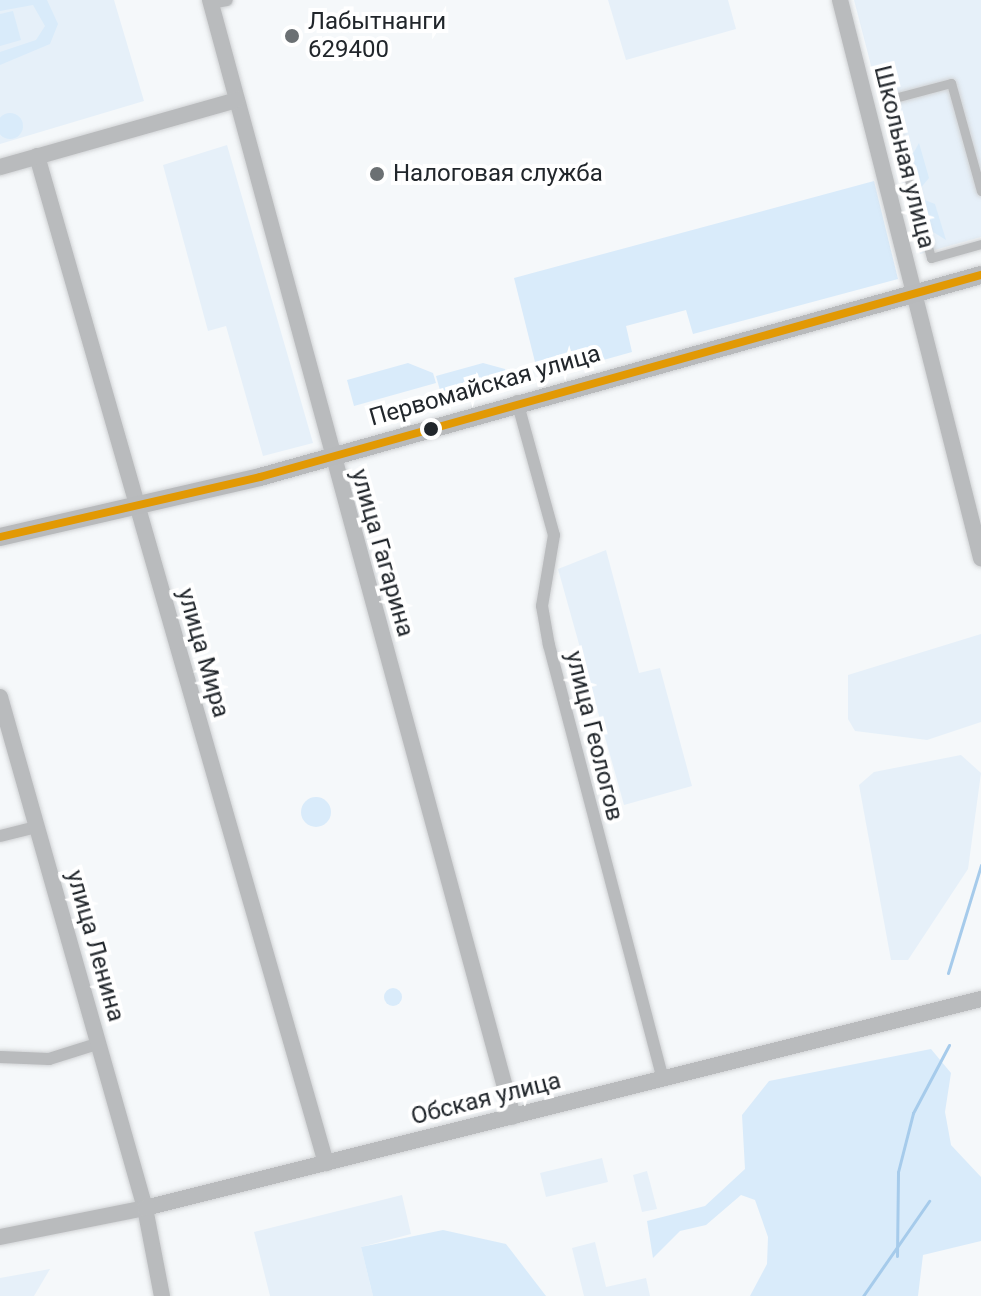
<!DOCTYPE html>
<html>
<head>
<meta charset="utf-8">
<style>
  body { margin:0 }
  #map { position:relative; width:981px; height:1296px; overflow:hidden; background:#f5f8fa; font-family:Roboto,sans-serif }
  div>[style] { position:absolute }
  .built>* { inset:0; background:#e6f0f9 }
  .green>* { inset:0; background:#d9ebfa }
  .round { border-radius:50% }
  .stream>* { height:3px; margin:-1.5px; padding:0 1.5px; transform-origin:1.5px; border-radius:1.5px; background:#a6cbeb }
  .roads { filter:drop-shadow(0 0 2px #d0d2d4) drop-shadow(0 0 2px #d0d2d4) }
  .pedestrian>* { height:9px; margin:-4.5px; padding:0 4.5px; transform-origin:4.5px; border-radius:4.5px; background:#b9bbbd }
  .minor>* { height:12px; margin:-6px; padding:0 6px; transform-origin:6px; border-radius:6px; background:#b9bbbd }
  .tertiary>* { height:16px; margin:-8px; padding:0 8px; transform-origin:8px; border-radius:8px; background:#b9bbbd }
  .secondary>* { height:18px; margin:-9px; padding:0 9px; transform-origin:9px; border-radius:9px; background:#b8babc }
  .bus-1>* { height:8px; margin:-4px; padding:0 4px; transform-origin:4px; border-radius:4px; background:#e29904 }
  .dots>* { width:22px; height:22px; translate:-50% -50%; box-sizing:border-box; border:4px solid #fff; border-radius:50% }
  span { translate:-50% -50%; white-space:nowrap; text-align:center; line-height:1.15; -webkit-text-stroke:8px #fff; paint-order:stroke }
  .poi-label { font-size:24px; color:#21262b }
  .left { translate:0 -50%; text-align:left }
  .street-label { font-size:24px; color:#21262b }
</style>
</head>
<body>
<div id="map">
  <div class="built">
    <i style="clip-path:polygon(0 0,114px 0,144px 101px,0 144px)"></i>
    <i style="clip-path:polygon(608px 0,728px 0,736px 29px,626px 60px)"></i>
    <i style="clip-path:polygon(854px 0,981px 0,981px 237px,920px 254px)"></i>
    <i style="clip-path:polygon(227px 145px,313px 443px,263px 456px,226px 326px,208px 331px,163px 165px)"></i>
    <i style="clip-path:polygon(606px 550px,639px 673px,660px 668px,692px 786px,624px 805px,558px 569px)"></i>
    <i style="clip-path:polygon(981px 634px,981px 722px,927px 740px,855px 731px,848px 719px,848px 675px)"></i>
    <i style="clip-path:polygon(961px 755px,981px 773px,968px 869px,908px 960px,891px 960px,859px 785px,874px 772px)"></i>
    <i style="clip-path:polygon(602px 1158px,608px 1182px,546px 1197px,540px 1173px)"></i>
    <i style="clip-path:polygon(647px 1171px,657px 1209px,642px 1212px,633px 1175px)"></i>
    <i style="clip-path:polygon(402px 1195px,411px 1234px,361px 1247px,373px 1296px,270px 1296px,254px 1232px)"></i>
    <i style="clip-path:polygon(595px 1242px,606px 1287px,646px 1278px,650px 1296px,584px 1296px,572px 1248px)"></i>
    <i style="clip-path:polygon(50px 1269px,34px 1296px,0 1296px,0 1278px)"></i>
  </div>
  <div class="green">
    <i style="clip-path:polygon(0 0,47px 0,58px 24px,50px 44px,0 65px,0 52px,36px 40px,45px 26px,33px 5px,0 11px)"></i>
    <i style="clip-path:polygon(13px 11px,21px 40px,0 46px,0 14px)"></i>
    <i class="round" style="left:-3px;top:113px;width:26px;height:26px"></i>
    <i style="clip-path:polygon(919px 143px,929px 178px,919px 190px,910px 159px)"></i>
    <i style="clip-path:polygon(874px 181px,898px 279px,693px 334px,686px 310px,626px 326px,632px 352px,539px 378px,514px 278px)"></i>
    <i style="clip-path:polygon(922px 199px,935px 204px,946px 240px,930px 230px)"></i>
    <i style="clip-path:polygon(408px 363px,433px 373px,436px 383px,354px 406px,347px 380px)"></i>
    <i style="clip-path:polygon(483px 363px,505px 369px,509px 382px,443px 401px,436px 376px)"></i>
    <i class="round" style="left:301px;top:797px;width:30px;height:30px"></i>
    <i class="round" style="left:384px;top:988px;width:18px;height:18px"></i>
    <i style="clip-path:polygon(931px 1049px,951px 1073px,945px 1112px,951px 1145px,981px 1177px,981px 1241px,923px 1255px,918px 1296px,750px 1296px,767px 1264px,768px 1237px,755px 1200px,741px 1195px,706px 1225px,680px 1231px,653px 1258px,647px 1221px,705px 1206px,745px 1169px,742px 1115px,769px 1081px)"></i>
    <i style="clip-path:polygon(443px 1230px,506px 1244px,546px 1296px,373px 1296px,361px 1247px)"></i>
  </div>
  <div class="stream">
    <i style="left:948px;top:973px;width:113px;rotate:-73deg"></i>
    <i style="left:897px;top:1256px;width:84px;rotate:-89.3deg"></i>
    <i style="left:898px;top:1172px;width:61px;rotate:-75.7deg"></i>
    <i style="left:913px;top:1113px;width:77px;rotate:-62.1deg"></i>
    <i style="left:863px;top:1296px;width:116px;rotate:-55.2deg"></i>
  </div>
  <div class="roads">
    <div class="pedestrian">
      <i style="left:981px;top:191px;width:112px;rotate:-105.5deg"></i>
      <i style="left:951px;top:83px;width:66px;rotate:165.1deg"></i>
      <i style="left:887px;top:100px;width:164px;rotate:74.4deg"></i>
      <i style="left:931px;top:258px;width:52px;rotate:-15.6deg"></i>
    </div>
    <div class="minor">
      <i style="left:210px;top:3px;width:17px;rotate:-10deg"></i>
      <i style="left:517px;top:401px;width:139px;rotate:74.6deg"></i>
      <i style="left:554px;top:535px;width:72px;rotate:99.6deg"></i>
      <i style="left:542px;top:606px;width:40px;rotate:80deg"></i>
      <i style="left:549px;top:645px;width:449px;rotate:75.3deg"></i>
      <i style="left:0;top:836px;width:37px;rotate:-14deg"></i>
      <i style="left:0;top:1057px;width:49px;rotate:2.3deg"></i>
      <i style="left:49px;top:1059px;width:50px;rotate:-17.4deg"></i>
    </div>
    <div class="tertiary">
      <i style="left:210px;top:0;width:1157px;rotate:74.82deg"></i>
      <i style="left:840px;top:0;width:576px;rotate:75.82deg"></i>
      <i style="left:37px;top:156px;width:1048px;rotate:73.99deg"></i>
      <i style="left:0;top:167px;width:246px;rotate:-15.8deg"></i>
      <i style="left:0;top:697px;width:531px;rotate:74.16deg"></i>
      <i style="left:145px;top:1208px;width:90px;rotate:79.1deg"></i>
      <i style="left:0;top:1237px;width:148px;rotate:-11.3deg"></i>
      <i style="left:145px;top:1208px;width:862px;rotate:-14.04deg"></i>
    </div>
    <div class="secondary">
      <i style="left:0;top:537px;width:267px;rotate:-13deg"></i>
      <i style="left:260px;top:477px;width:749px;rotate:-15.65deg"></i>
    </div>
  </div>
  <div class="bus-1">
    <i style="left:0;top:537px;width:267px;rotate:-13deg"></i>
    <i style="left:260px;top:477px;width:749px;rotate:-15.65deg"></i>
  </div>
  <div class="dots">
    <i style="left:292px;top:36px;background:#6b7073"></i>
    <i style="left:377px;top:174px;background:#6b7073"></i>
    <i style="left:431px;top:429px;background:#21262b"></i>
  </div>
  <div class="poi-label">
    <span class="left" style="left:308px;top:36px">Лабытнанги<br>629400</span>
    <span class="left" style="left:393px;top:174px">Налоговая служба</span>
  </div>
  <div class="street-label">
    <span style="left:904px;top:157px;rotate:76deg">Школьная улица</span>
    <span style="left:485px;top:386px;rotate:-16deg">Первомайская улица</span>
    <span style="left:382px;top:553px;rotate:74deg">улица Гагарина</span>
    <span style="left:203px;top:653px;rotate:74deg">улица Мира</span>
    <span style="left:594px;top:736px;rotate:76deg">улица Геологов</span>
    <span style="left:95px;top:946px;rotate:74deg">улица Ленина</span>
    <span style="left:486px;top:1099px;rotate:-14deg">Обская улица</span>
  </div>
</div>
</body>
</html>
